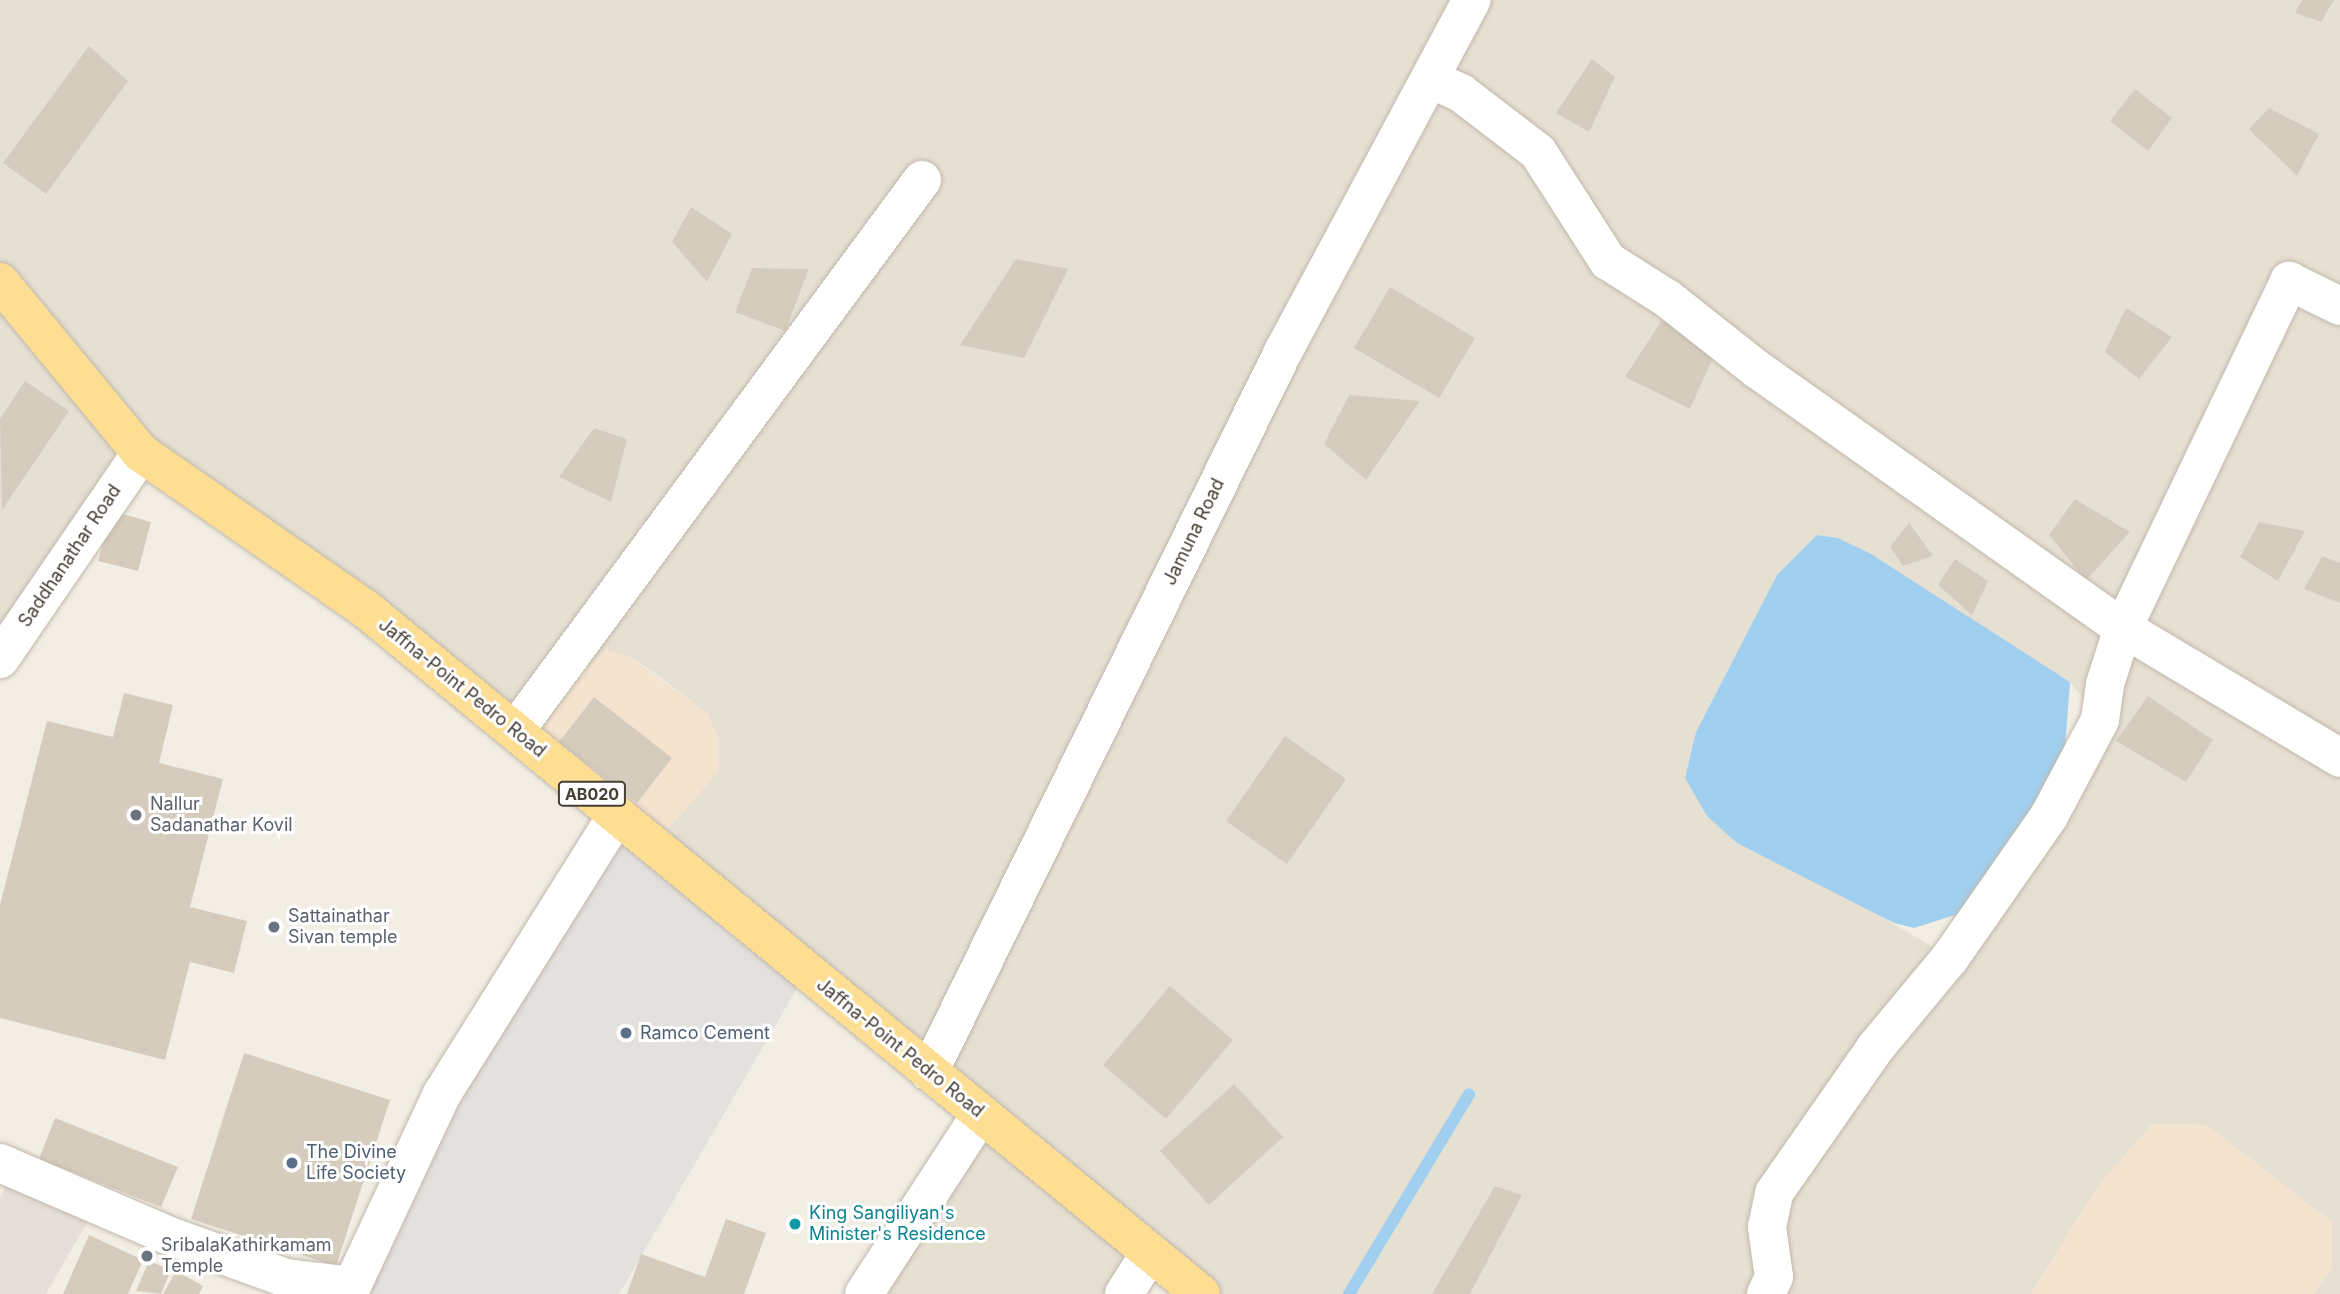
<!DOCTYPE html>
<html>
<head>
<meta charset="utf-8">
<style>
  body { margin:0 }
  #map { position:relative; width:2340px; height:1294px; overflow:hidden; background:#f2eee4; font-family:Inter,sans-serif }
  div>[style] { position:absolute }
  .residential>* { inset:0; background:#e6e0d3 }
  .commercial>* { inset:0; background:#f4e4cf }
  .industrial>* { inset:0; background:#e4dfd9 }
  .parking>* { inset:0; background:#e3e0dd }
  .water>* { inset:0; background:#a1cfef }
  .stream>* { height:12px; margin:-6px; padding:0 6px; transform-origin:6px; border-radius:6px; background:#a1cfef }
  .building>* { inset:0; background:#d6ccbd }
  .roads { filter:drop-shadow(0 0 2px #c0b8aa) drop-shadow(0 0 2px #c0b8aa) }
  .minor>* { height:38px; margin:-19px; padding:0 19px; transform-origin:19px; border-radius:19px; background:#fff }
  .major>* { height:38px; margin:-19px; padding:0 19px; transform-origin:19px; border-radius:19px; background:#fdde93 }
  .dots>* { width:19px; height:19px; translate:-50% -50%; box-sizing:border-box; border:4px solid #fff; border-radius:50% }
  span { translate:-50% -50%; white-space:nowrap; text-align:center; line-height:1.15; -webkit-text-stroke:6px #fff; paint-order:stroke }
  .shield-label span { padding:2px 5px; background:#fff; border:2px solid; border-radius:5px; -webkit-text-stroke-width:0 }
  .shield-label { font-size:16px; color:#443e34; font-weight:700 }
  .street-label { font-size:18px; color:#443e34 }
  .worship-label { font-size:18px; color:#5b616d }
  .left { translate:0 -50%; text-align:left }
  .service-label { font-size:18px; color:#4e5e75 }
  .culture-label { font-size:18px; color:#0d838f }
</style>
</head>
<body>
<div id="map">
  <div class="residential">
    <i style="clip-path:polygon(evenodd,0 0,2340px 0,2340px 1294px,2313px 1294px,2332px 1267px,2207px 1125px,2152px 1124px,2096px 1189px,2031px 1294px,1201px 1294px,1150px 1253px,1124px 1294px,864px 1294px,981px 1114px,654px 845px,719px 770px,718px 739px,708px 714px,652px 671px,629px 656px,515px 731px,141px 454px,0 659px,0 0,1817px 535px,1871px 554px,2070px 682px,2100px 720px,1950px 957px,1839px 892px,1737px 843px,1685px 778px,1696px 732px,1777px 575px,1817px 535px)"></i>
  </div>
  <div class="commercial">
    <i style="clip-path:polygon(606px 650px,629px 656px,708px 714px,718px 739px,719px 771px,654px 845px,515px 731px)"></i>
    <i style="clip-path:polygon(2152px 1124px,2207px 1125px,2332px 1222px,2332px 1267px,2313px 1294px,2031px 1294px,2096px 1189px)"></i>
  </div>
  <div class="industrial">
    <i style="clip-path:polygon(14px 1169px,97px 1205px,46px 1294px,0 1294px,0 1198px)"></i>
  </div>
  <div class="parking">
    <i style="clip-path:polygon(617px 815px,807px 971px,619px 1294px,363px 1294px,442px 1094px)"></i>
  </div>
  <div class="water">
    <i style="clip-path:polygon(1817px 535px,1838px 538px,1871px 554px,2070px 682px,2065px 748px,2035px 803px,1958px 914px,1914px 928px,1894px 923px,1737px 843px,1707px 816px,1685px 778px,1696px 732px,1777px 575px)"></i>
  </div>
  <div class="stream">
    <i style="left:1349px;top:1294px;width:233px;rotate:-59deg"></i>
  </div>
  <div class="building">
    <i style="clip-path:polygon(2302px 0,2334px 0,2321px 22px,2295px 13px)"></i>
    <i style="clip-path:polygon(89px 46px,128px 81px,46px 194px,3px 163px)"></i>
    <i style="clip-path:polygon(1592px 59px,1615px 77px,1589px 132px,1556px 113px)"></i>
    <i style="clip-path:polygon(2135px 89px,2172px 118px,2148px 151px,2110px 121px)"></i>
    <i style="clip-path:polygon(2269px 108px,2319px 134px,2297px 176px,2249px 129px)"></i>
    <i style="clip-path:polygon(691px 207px,732px 234px,707px 282px,672px 242px)"></i>
    <i style="clip-path:polygon(1016px 259px,1068px 269px,1024px 358px,960px 345px)"></i>
    <i style="clip-path:polygon(752px 268px,809px 269px,785px 331px,735px 312px)"></i>
    <i style="clip-path:polygon(1390px 287px,1475px 338px,1439px 398px,1354px 348px)"></i>
    <i style="clip-path:polygon(2126px 308px,2172px 337px,2139px 379px,2105px 352px)"></i>
    <i style="clip-path:polygon(1662px 320px,1719px 344px,1690px 409px,1625px 377px)"></i>
    <i style="clip-path:polygon(25px 381px,69px 411px,2px 510px,0 419px)"></i>
    <i style="clip-path:polygon(1349px 395px,1420px 401px,1366px 480px,1324px 444px)"></i>
    <i style="clip-path:polygon(594px 428px,627px 439px,611px 502px,559px 477px)"></i>
    <i style="clip-path:polygon(2075px 499px,2130px 532px,2086px 580px,2049px 535px)"></i>
    <i style="clip-path:polygon(112px 511px,151px 522px,138px 571px,98px 561px)"></i>
    <i style="clip-path:polygon(2259px 522px,2305px 531px,2278px 581px,2240px 557px)"></i>
    <i style="clip-path:polygon(1909px 523px,1933px 556px,1903px 566px,1890px 547px)"></i>
    <i style="clip-path:polygon(2322px 556px,2340px 563px,2340px 603px,2304px 589px)"></i>
    <i style="clip-path:polygon(1955px 559px,1988px 581px,1972px 615px,1938px 585px)"></i>
    <i style="clip-path:polygon(124px 693px,173px 705px,159px 763px,223px 779px,190px 907px,247px 921px,234px 973px,190px 962px,165px 1060px,0 1018px,0 905px,47px 721px,113px 737px)"></i>
    <i style="clip-path:polygon(2148px 696px,2213px 740px,2186px 782px,2116px 741px)"></i>
    <i style="clip-path:polygon(594px 697px,672px 758px,637px 803px,559px 742px)"></i>
    <i style="clip-path:polygon(1285px 736px,1346px 779px,1287px 864px,1226px 821px)"></i>
    <i style="clip-path:polygon(1170px 986px,1233px 1040px,1166px 1119px,1103px 1065px)"></i>
    <i style="clip-path:polygon(244px 1053px,390px 1100px,336px 1266px,191px 1219px)"></i>
    <i style="clip-path:polygon(1234px 1084px,1283px 1137px,1209px 1205px,1160px 1151px)"></i>
    <i style="clip-path:polygon(55px 1118px,178px 1167px,161px 1207px,39px 1159px)"></i>
    <i style="clip-path:polygon(1495px 1186px,1522px 1195px,1470px 1294px,1432px 1294px)"></i>
    <i style="clip-path:polygon(726px 1219px,766px 1233px,744px 1294px,627px 1294px,641px 1254px,705px 1277px)"></i>
    <i style="clip-path:polygon(89px 1235px,143px 1260px,128px 1294px,63px 1294px)"></i>
    <i style="clip-path:polygon(149px 1261px,171px 1270px,161px 1294px,136px 1291px)"></i>
    <i style="clip-path:polygon(176px 1271px,203px 1286px,199px 1294px,163px 1294px)"></i>
  </div>
  <div class="roads">
    <div class="minor">
      <i style="left:1430px;top:79px;width:34px;rotate:24deg"></i>
      <i style="left:1461px;top:93px;width:97px;rotate:37.5deg"></i>
      <i style="left:1538px;top:152px;width:130px;rotate:57.3deg"></i>
      <i style="left:1608px;top:261px;width:71px;rotate:32.3deg"></i>
      <i style="left:1668px;top:299px;width:115px;rotate:38.3deg"></i>
      <i style="left:1758px;top:370px;width:447px;rotate:35.3deg"></i>
      <i style="left:2123px;top:628px;width:253px;rotate:30.9deg"></i>
      <i style="left:0;top:659px;width:250px;rotate:-55.6deg"></i>
      <i style="left:515px;top:731px;width:685px;rotate:-53.55deg"></i>
      <i style="left:929px;top:1072px;width:805px;rotate:-63.82deg"></i>
      <i style="left:1284px;top:350px;width:397px;rotate:-61.8deg"></i>
      <i style="left:0;top:1163px;width:182px;rotate:23.3deg"></i>
      <i style="left:167px;top:1235px;width:127px;rotate:19.9deg"></i>
      <i style="left:286px;top:1278px;width:66px;rotate:6.9deg"></i>
      <i style="left:352px;top:1286px;width:212px;rotate:-64.9deg"></i>
      <i style="left:442px;top:1094px;width:329px;rotate:-57.9deg"></i>
      <i style="left:864px;top:1294px;width:215px;rotate:-57deg"></i>
      <i style="left:1124px;top:1294px;width:49px;rotate:-57.6deg"></i>
      <i style="left:1766px;top:1294px;width:19px;rotate:-65deg"></i>
      <i style="left:1774px;top:1277px;width:50px;rotate:-98deg"></i>
      <i style="left:1767px;top:1227px;width:35px;rotate:-78deg"></i>
      <i style="left:1774px;top:1193px;width:178px;rotate:-55.1deg"></i>
      <i style="left:1876px;top:1047px;width:116px;rotate:-50.3deg"></i>
      <i style="left:1950px;top:958px;width:173px;rotate:-55.1deg"></i>
      <i style="left:2049px;top:816px;width:109px;rotate:-62deg"></i>
      <i style="left:2100px;top:720px;width:36px;rotate:-82deg"></i>
      <i style="left:2105px;top:684px;width:59px;rotate:-72.2deg"></i>
      <i style="left:2123px;top:628px;width:385px;rotate:-64.4deg"></i>
      <i style="left:2289px;top:281px;width:57px;rotate:26.1deg"></i>
    </div>
    <div class="major">
      <i style="left:0;top:282px;width:222px;rotate:50.5deg"></i>
      <i style="left:141px;top:453px;width:277px;rotate:34.8deg"></i>
      <i style="left:368px;top:611px;width:1077px;rotate:39.35deg"></i>
    </div>
  </div>
  <div class="dots">
    <i style="left:136px;top:815px;background:#6b7280"></i>
    <i style="left:274px;top:927px;background:#6b7280"></i>
    <i style="left:626px;top:1033px;background:#5c6f8a"></i>
    <i style="left:292px;top:1163px;background:#5c6f8a"></i>
    <i style="left:795px;top:1224px;background:#0f9aa8"></i>
    <i style="left:147px;top:1256px;background:#6b7280"></i>
  </div>
  <div class="shield-label">
    <span style="left:592px;top:794px">AB020</span>
  </div>
  <div class="street-label">
    <span style="left:1194px;top:532px;rotate:-64deg">Jamuna Road</span>
    <span style="left:70px;top:556px;rotate:-56deg">Saddhanathar Road</span>
    <span style="left:462px;top:688px;rotate:39deg">Jaffna-Point Pedro Road</span>
    <span style="left:900px;top:1048px;rotate:39deg">Jaffna-Point Pedro Road</span>
  </div>
  <div class="worship-label">
    <span class="left" style="left:150px;top:815px">Nallur<br>Sadanathar Kovil</span>
    <span class="left" style="left:288px;top:927px">Sattainathar<br>Sivan temple</span>
    <span class="left" style="left:161px;top:1256px">SribalaKathirkamam<br>Temple</span>
  </div>
  <div class="service-label">
    <span class="left" style="left:640px;top:1033px">Ramco Cement</span>
    <span class="left" style="left:306px;top:1163px">The Divine<br>Life Society</span>
  </div>
  <div class="culture-label">
    <span class="left" style="left:809px;top:1224px">King Sangiliyan's<br>Minister's Residence</span>
  </div>
</div>
</body>
</html>
